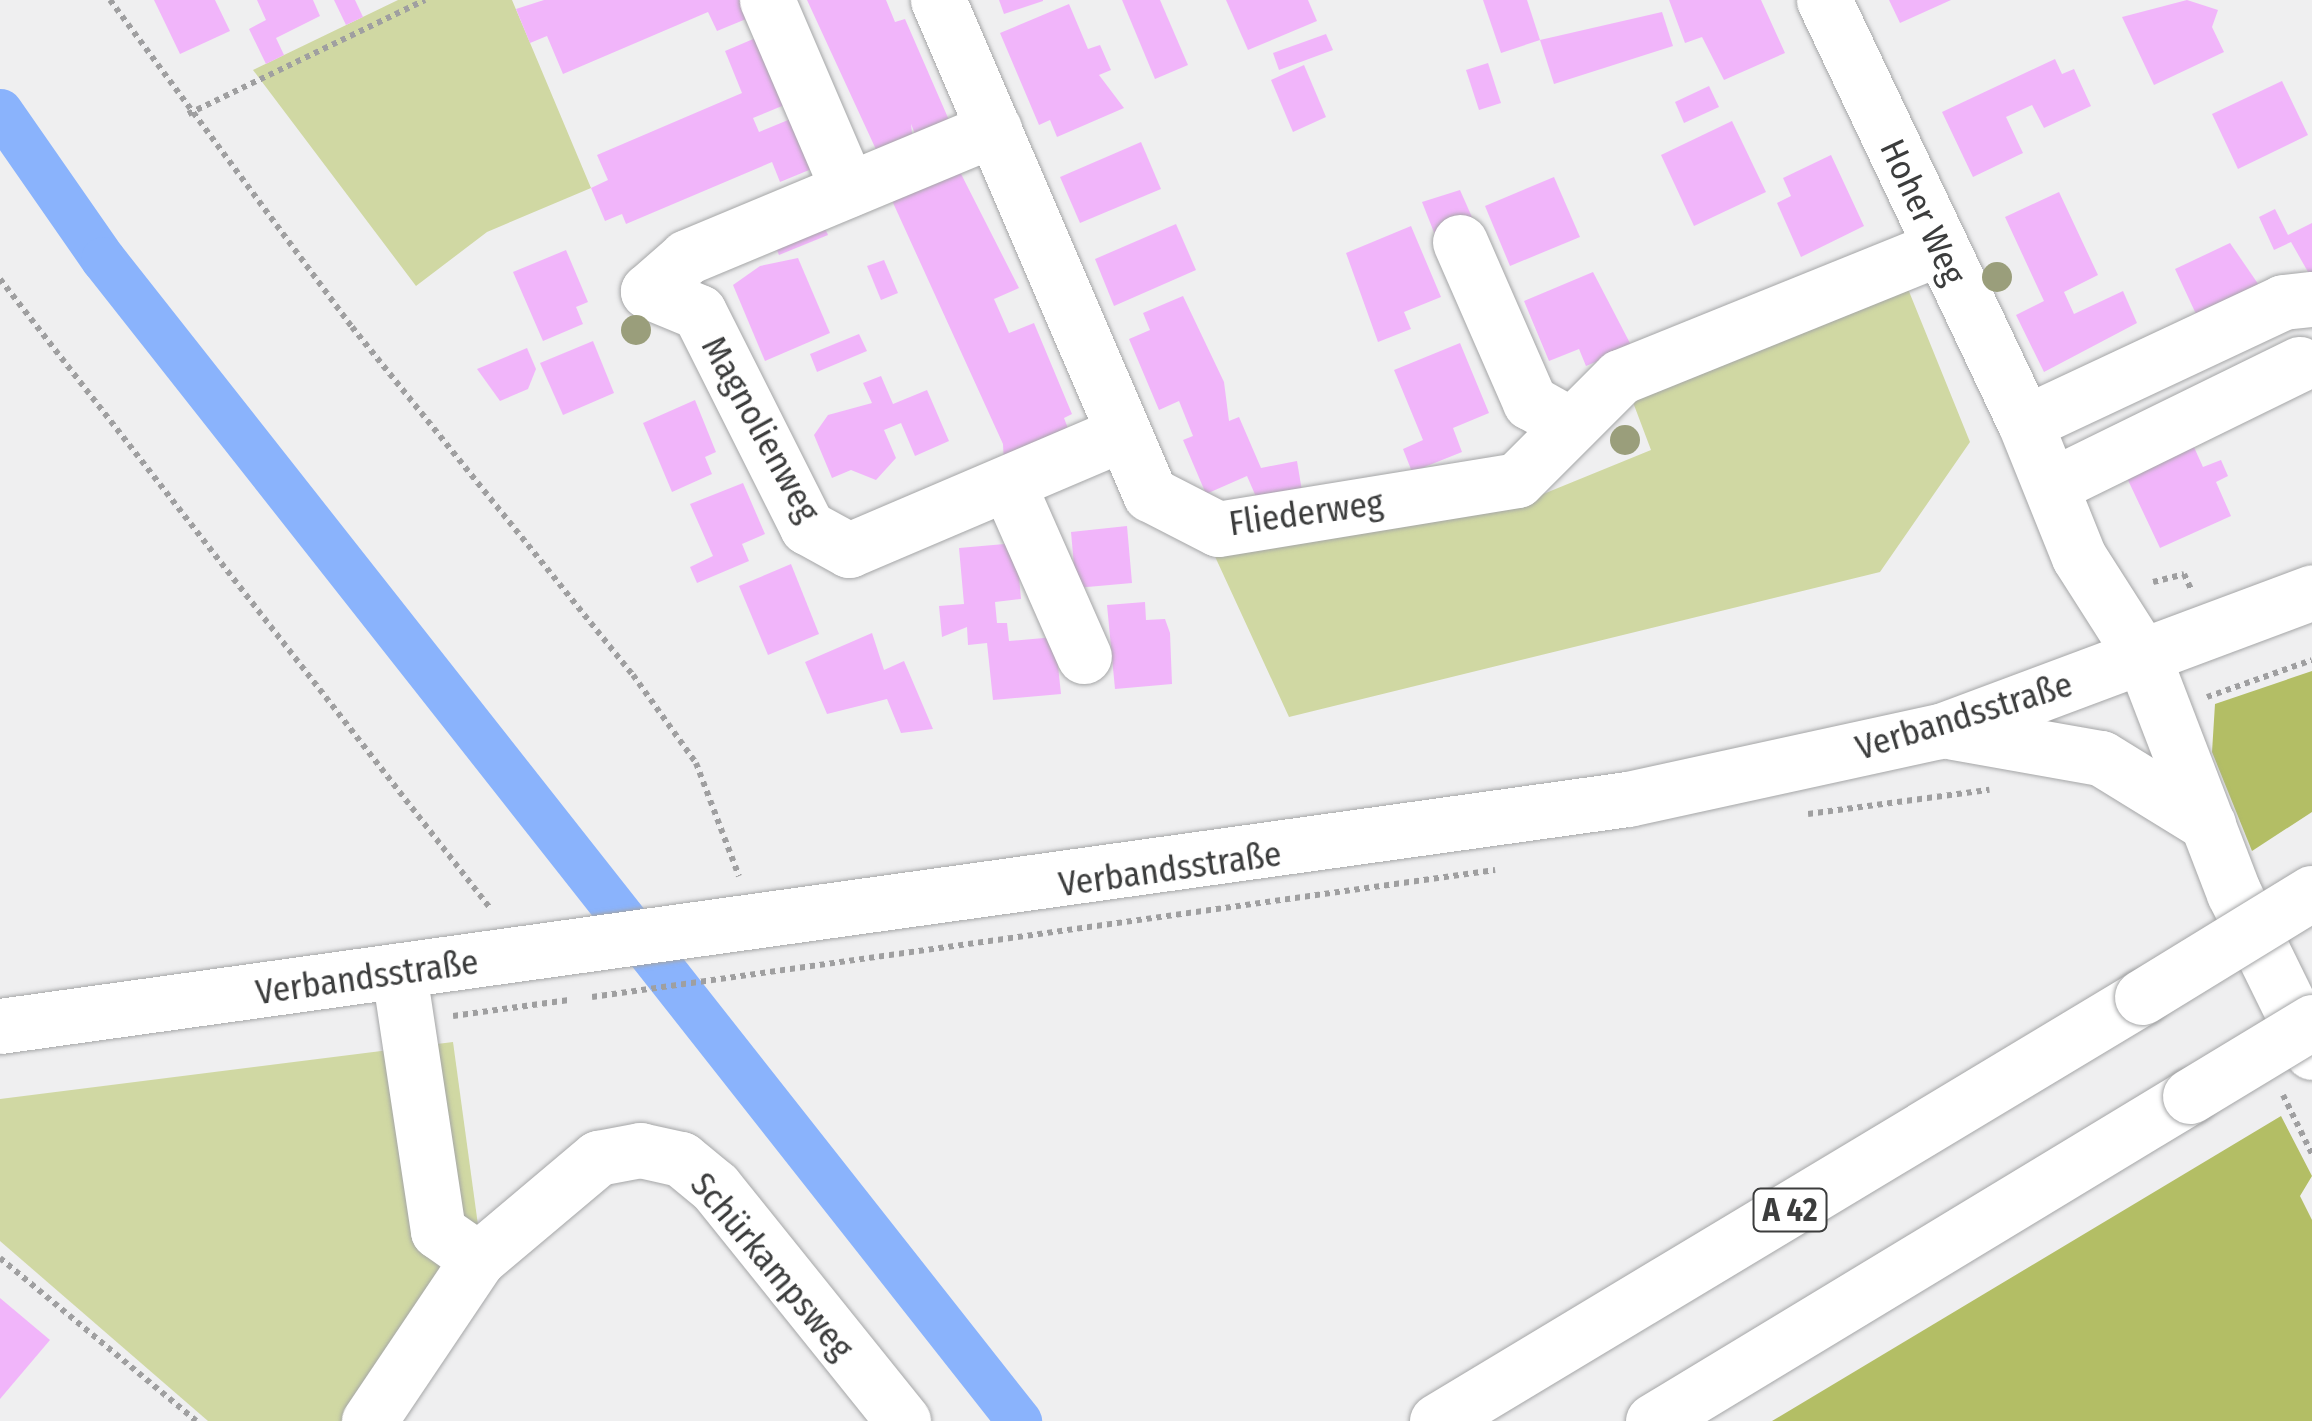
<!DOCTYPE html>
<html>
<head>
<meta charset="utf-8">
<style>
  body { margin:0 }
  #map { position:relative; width:2312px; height:1421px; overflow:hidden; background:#efeff0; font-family:"Fira Sans Condensed",sans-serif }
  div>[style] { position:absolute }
  .green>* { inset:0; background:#d0d8a3 }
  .forest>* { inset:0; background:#b3be65 }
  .canal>* { height:45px; margin:-22.5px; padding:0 22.5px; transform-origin:22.5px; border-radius:22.5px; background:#8ab3fc }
  .building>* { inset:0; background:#f1b5fa }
  .path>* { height:6px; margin-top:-3px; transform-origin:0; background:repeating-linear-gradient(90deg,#9f9fa0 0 5px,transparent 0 10px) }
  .roads { filter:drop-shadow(0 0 2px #a5a6a7) drop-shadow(0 0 2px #a5a6a7) }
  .minor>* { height:55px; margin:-27.5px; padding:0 27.5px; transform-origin:27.5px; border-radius:27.5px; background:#fff }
  .major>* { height:55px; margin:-27.5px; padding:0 27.5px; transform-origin:27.5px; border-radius:27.5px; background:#fff }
  .highway>* { height:55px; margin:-27.5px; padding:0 27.5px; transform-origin:27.5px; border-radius:27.5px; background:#fff }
  .bridges { filter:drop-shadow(0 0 2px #a5a6a7) drop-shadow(0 0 2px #a5a6a7) }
  .highway-bridge>* { height:55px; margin:-27.5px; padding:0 27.5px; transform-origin:27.5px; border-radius:27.5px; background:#fff }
  .trees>* { width:30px; height:30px; margin:-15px; border-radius:50%; background:#9a9e7b }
  span { translate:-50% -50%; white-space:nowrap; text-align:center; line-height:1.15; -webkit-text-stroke:8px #fff; paint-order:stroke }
  .shield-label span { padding:2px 8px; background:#fff; border:2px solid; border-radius:8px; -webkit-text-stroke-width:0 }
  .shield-label { font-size:32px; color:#3c3d3d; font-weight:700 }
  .street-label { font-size:35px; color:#3c3d3d }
</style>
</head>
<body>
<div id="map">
  <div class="green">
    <i style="clip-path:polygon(398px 0,512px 0,591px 188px,487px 232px,416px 286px,253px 70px)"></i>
    <i style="clip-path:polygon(1906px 284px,1970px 442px,1880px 572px,1289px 717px,1212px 550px,1531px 499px,1651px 450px,1631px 397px)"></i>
    <i style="clip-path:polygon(453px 1042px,487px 1291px,397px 1421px,208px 1421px,0 1241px,0 1099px)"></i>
  </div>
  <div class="forest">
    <i style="clip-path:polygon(2312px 671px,2312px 812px,2252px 851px,2212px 752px,2215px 704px)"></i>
    <i style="clip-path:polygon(2281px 1116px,2312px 1176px,2300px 1196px,2312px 1220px,2312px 1421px,1772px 1421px)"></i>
  </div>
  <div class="canal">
    <i style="left:0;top:111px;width:180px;rotate:55.2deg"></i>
    <i style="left:103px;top:259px;width:1480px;rotate:51.75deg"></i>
  </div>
  <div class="building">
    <i style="clip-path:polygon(154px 0,215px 0,230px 31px,180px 54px)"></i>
    <i style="clip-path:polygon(257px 0,313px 0,320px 16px,276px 38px,284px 55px,266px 64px,249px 29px,266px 20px)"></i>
    <i style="clip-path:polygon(334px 0,355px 0,363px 17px,346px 25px)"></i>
    <i style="clip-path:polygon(544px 0,743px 0,751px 17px,717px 31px,708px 12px,563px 74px,547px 36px,530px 43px,516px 9px)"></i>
    <i style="clip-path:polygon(807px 0,886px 0,895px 22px,905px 19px,952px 127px,918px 141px,911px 124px,913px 143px,879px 156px)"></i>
    <i style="clip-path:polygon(999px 0,1043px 0,1043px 1px,1004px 14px)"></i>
    <i style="clip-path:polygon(1122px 0,1160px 0,1188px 65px,1155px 79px)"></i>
    <i style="clip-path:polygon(1226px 0,1308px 0,1317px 21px,1248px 50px)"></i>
    <i style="clip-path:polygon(1483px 0,1527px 0,1540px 40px,1501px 53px)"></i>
    <i style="clip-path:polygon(1669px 0,1761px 0,1785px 53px,1724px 80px,1702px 37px,1685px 43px)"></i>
    <i style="clip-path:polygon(1889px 0,1951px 0,1900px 23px)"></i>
    <i style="clip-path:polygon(2187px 0,2218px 10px,2212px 27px,2224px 52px,2154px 85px,2122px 17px)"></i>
    <i style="clip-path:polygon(1069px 4px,1088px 49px,1100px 45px,1111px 70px,1099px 75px,1124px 108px,1057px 137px,1050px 120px,1039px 125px,1000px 33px)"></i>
    <i style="clip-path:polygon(1662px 12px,1673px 46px,1554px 84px,1540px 40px)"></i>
    <i style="clip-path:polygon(1326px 34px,1333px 50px,1279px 70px,1273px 53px)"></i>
    <i style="clip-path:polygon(758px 37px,787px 104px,753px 118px,759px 132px,793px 118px,814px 168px,780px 182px,772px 162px,626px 224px,622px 214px,605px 221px,591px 188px,608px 180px,597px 155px,742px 93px,725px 51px)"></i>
    <i style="clip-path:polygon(2055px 59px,2062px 74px,2074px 69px,2091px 106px,2044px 128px,2032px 105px,2006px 117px,2023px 153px,1973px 177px,1942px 112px)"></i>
    <i style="clip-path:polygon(1488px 63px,1501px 103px,1479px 110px,1466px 70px)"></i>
    <i style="clip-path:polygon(1304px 65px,1326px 117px,1293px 132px,1271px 80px)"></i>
    <i style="clip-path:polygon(2282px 81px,2308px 135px,2238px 169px,2212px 114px)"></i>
    <i style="clip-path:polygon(1709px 86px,1719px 107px,1684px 123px,1675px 102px)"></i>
    <i style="clip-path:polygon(1732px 121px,1766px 192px,1694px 226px,1661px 155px)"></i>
    <i style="clip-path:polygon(1141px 142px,1161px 189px,1080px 223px,1060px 177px)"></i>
    <i style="clip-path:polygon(1831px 155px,1864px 226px,1801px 257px,1777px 203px,1791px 196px,1783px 178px)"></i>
    <i style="clip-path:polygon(957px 166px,1019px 288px,994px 299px,1009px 333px,1034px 323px,1072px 414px,1064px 418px,1071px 436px,1004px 464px,1003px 444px,889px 194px)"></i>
    <i style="clip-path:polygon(1554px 177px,1580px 237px,1510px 266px,1485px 206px)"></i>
    <i style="clip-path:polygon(1460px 190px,1475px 224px,1437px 240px,1422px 202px)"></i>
    <i style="clip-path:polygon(2059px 192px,2098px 275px,2064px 292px,2074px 314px,2123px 291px,2137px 323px,2044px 372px,2016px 315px,2044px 301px,2005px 217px)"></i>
    <i style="clip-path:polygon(2275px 209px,2288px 235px,2312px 223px,2312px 279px,2291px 242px,2274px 250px,2259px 217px)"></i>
    <i style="clip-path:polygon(820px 217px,828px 235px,779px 255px,772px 238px)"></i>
    <i style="clip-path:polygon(1176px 224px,1196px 270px,1114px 306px,1095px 259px)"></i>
    <i style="clip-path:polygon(1411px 226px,1441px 297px,1404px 312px,1411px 329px,1378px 342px,1346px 253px)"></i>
    <i style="clip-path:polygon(2230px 243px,2263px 291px,2196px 314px,2175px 269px)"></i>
    <i style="clip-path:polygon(566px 250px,588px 302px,576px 307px,583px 324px,543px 341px,513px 272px)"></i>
    <i style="clip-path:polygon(798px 258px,830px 333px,765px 361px,733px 285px,760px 266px)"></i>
    <i style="clip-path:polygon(884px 260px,898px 293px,881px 300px,867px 266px)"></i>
    <i style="clip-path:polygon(1593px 272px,1632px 347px,1586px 366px,1579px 349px,1549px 361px,1524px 301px)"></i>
    <i style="clip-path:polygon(1183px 296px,1224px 382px,1229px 421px,1239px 417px,1261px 468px,1297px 461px,1302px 491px,1257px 499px,1247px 476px,1206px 494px,1183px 440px,1193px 436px,1179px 401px,1159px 410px,1129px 339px,1150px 330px,1143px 313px)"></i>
    <i style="clip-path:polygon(859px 334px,867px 351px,817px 372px,810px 354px)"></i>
    <i style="clip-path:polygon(593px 341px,614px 393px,563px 415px,540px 363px)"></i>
    <i style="clip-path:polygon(1460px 343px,1489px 413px,1453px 428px,1462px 452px,1412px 472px,1403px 449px,1423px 440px,1394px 370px)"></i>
    <i style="clip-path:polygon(527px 348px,536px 369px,528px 389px,500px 401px,477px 369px)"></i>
    <i style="clip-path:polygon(881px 376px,893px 404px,927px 390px,949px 441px,915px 456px,901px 423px,884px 430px,896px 458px,876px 480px,851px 470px,832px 478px,814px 435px,828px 415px,872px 403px,863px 383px)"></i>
    <i style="clip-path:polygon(695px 400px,716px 452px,705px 457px,712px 474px,672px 492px,643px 423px)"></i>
    <i style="clip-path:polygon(2193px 445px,2203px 467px,2221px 460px,2228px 476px,2216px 482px,2231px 516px,2160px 548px,2119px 461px)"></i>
    <i style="clip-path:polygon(743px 483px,765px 534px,742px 544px,749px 561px,697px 583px,690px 567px,713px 556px,690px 504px)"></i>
    <i style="clip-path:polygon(1127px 526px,1132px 583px,1076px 588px,1071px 532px)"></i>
    <i style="clip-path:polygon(1016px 543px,1021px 599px,995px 602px,997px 623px,1007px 623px,1009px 641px,1055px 637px,1061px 694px,993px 700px,987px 643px,968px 645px,967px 627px,942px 637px,939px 606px,964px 604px,959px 548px)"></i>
    <i style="clip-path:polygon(791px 564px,819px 634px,768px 655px,739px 586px)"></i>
    <i style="clip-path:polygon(1145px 602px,1146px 620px,1165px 619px,1170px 633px,1172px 684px,1115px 689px,1107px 605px)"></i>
    <i style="clip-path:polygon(872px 633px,884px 670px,904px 661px,933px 729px,901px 733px,887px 699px,827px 714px,805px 662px)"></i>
    <i style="clip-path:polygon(0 1298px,50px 1340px,0 1399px)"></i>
  </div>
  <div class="path">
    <i style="left:110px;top:0;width:407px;rotate:53.5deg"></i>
    <i style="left:352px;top:327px;width:447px;rotate:51.1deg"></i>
    <i style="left:633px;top:675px;width:108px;rotate:54.4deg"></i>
    <i style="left:696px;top:763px;width:121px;rotate:69.2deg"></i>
    <i style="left:188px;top:114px;width:263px;rotate:-25.7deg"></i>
    <i style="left:0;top:279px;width:797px;rotate:52.08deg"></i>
    <i style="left:2153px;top:582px;width:32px;rotate:-14deg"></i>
    <i style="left:2184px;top:574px;width:17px;rotate:65deg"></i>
    <i style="left:2207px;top:697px;width:111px;rotate:-19.4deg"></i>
    <i style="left:1808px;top:814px;width:183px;rotate:-7.6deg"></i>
    <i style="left:592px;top:997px;width:912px;rotate:-8.01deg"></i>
    <i style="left:453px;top:1016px;width:117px;rotate:-7.9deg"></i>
    <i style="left:2283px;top:1095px;width:66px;rotate:63.8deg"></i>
    <i style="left:0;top:1258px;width:255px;rotate:39.7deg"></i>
  </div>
  <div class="roads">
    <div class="minor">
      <i style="left:767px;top:0;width:206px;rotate:66.8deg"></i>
      <i style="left:938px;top:0;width:538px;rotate:66.77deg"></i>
      <i style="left:1150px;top:494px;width:76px;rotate:27.2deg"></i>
      <i style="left:1218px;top:529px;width:303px;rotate:-9.3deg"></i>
      <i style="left:1517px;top:480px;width:146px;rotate:-45deg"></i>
      <i style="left:1620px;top:377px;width:344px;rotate:-22deg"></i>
      <i style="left:1824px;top:0;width:468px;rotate:64.6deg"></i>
      <i style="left:2025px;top:423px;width:144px;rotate:68.1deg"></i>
      <i style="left:2079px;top:557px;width:121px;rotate:57.5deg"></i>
      <i style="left:994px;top:129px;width:333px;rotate:157.4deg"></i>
      <i style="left:687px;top:257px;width:52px;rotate:138.9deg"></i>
      <i style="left:648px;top:291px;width:55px;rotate:22.4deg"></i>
      <i style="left:699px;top:312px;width:241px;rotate:63.3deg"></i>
      <i style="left:807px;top:527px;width:48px;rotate:28.7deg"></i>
      <i style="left:849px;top:550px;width:298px;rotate:-23.1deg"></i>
      <i style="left:1460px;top:242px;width:175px;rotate:66.4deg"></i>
      <i style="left:1530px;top:402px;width:47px;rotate:29.3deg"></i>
      <i style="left:2025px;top:423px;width:285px;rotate:-25.1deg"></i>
      <i style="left:2283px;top:302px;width:29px;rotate:-6deg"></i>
      <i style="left:2067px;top:478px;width:259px;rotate:-26.1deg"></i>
      <i style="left:1008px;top:484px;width:188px;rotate:66.2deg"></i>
      <i style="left:399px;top:973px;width:261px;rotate:81.4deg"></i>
      <i style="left:438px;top:1231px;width:49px;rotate:35deg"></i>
      <i style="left:478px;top:1259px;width:157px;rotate:-40.1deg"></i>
      <i style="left:598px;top:1158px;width:43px;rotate:-10.8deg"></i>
      <i style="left:640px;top:1150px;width:42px;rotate:12.4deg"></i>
      <i style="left:681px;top:1159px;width:44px;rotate:39.5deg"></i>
      <i style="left:715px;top:1187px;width:300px;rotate:51.2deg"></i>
      <i style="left:369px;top:1421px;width:195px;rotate:-56.1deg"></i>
    </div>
    <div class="major">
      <i style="left:2144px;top:659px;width:251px;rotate:69deg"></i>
      <i style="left:2234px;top:893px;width:177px;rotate:63.9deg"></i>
      <i style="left:1953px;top:732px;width:150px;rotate:10deg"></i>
      <i style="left:2101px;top:758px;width:126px;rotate:31.7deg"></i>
      <i style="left:0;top:1026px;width:1644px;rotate:-7.94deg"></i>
      <i style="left:1628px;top:799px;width:320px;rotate:-12.3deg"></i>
      <i style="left:1941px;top:731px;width:396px;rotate:-20.5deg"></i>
    </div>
    <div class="highway">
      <i style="left:1437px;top:1421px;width:823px;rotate:-31.02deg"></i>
      <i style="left:1653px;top:1421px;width:628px;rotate:-31.18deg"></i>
    </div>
  </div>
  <div class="bridges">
    <div class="highway-bridge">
      <i style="left:2142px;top:997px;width:199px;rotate:-31.5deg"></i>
      <i style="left:2190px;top:1096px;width:143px;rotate:-31.2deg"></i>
    </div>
  </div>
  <div class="trees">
    <i style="left:1997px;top:277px"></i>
    <i style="left:636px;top:330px"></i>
    <i style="left:1625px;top:440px"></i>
  </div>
  <div class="shield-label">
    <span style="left:1790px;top:1210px">A 42</span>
  </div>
  <div class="street-label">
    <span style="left:1923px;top:212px;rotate:65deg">Hoher Weg</span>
    <span style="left:761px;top:429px;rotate:61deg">Magnolienweg</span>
    <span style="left:1306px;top:513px;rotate:-8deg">Fliederweg</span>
    <span style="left:1964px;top:716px;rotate:-17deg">Verbandsstraße</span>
    <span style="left:1170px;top:869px;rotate:-8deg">Verbandsstraße</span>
    <span style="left:367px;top:977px;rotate:-8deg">Verbandsstraße</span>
    <span style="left:772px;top:1266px;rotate:50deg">Schürkampsweg</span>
  </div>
</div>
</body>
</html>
